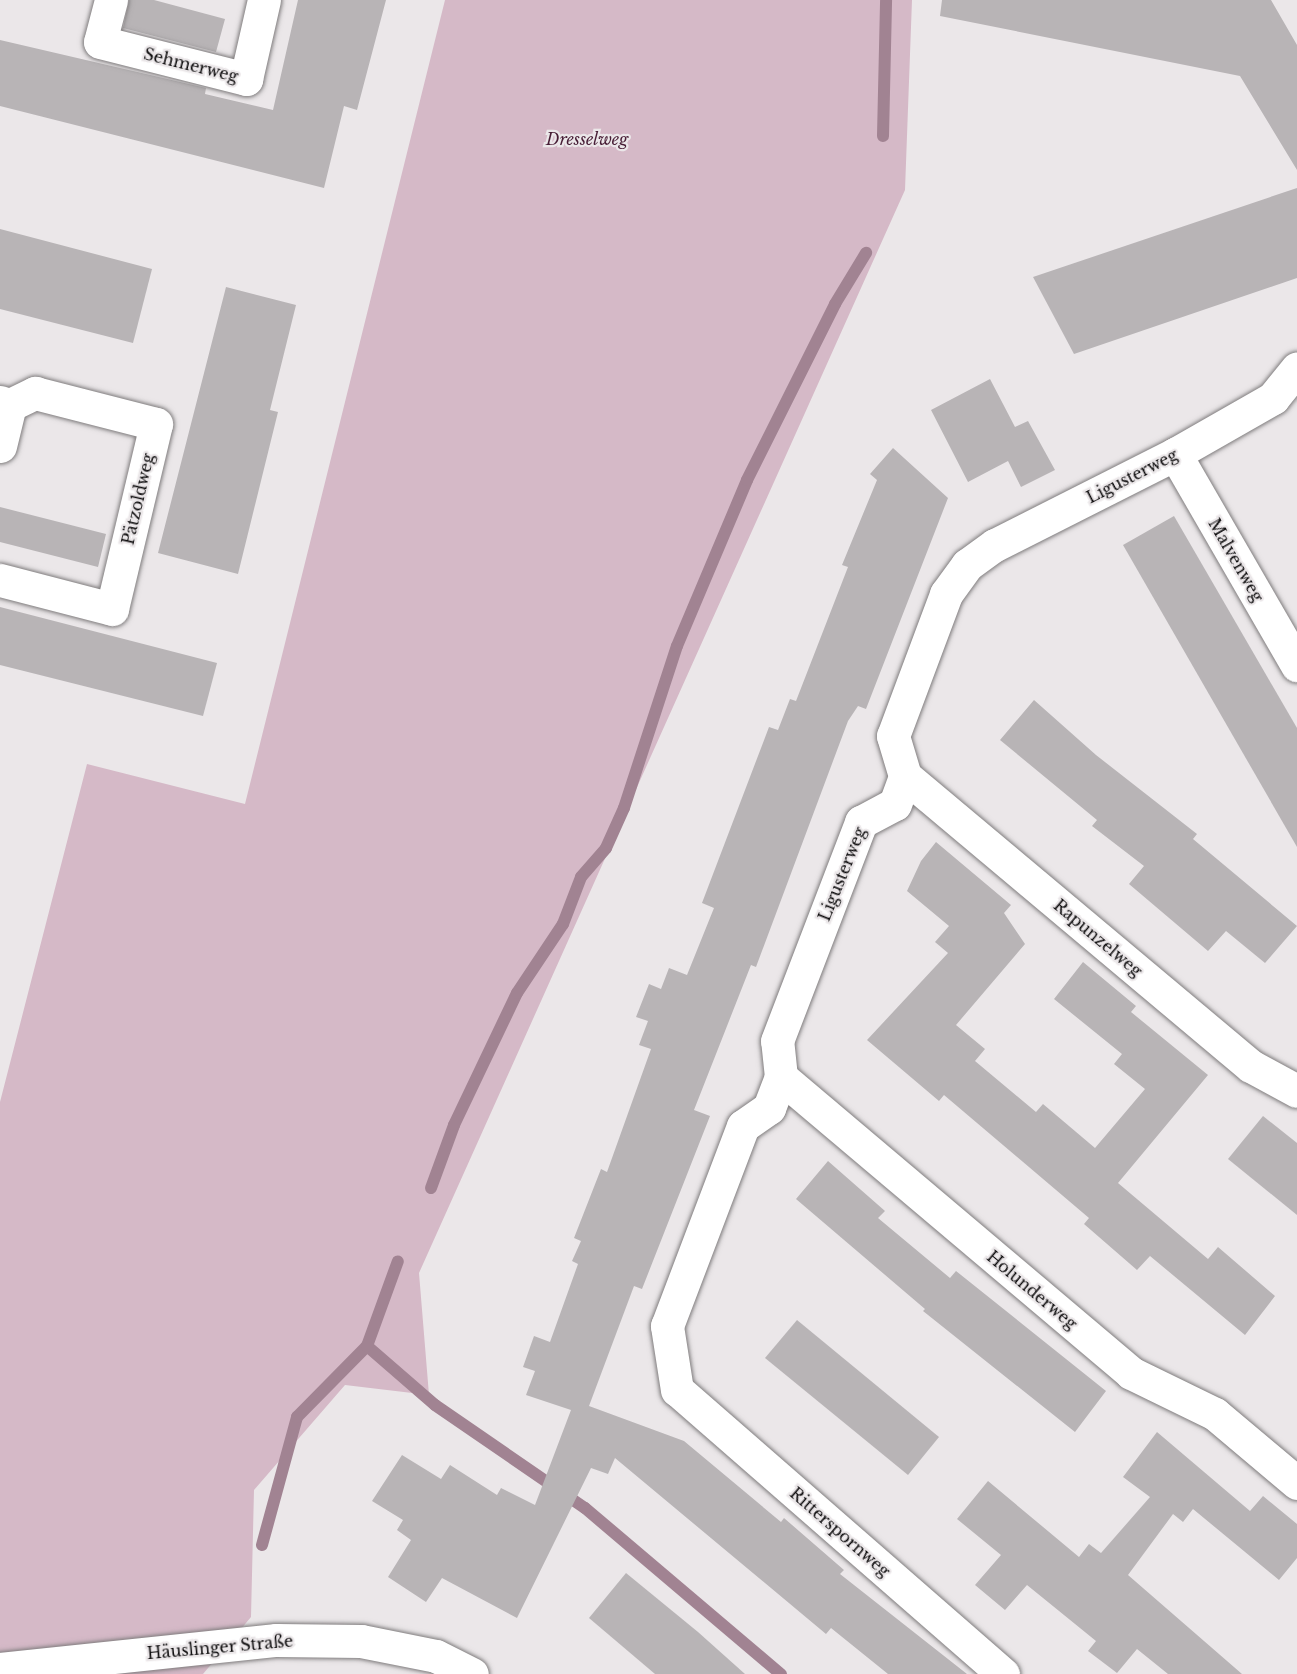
<!DOCTYPE html>
<html>
<head>
<meta charset="utf-8">
<style>
  body { margin:0 }
  #map { position:relative; width:1297px; height:1674px; overflow:hidden; background:#ebe7e9; font-family:"Libre Baskerville",serif }
  div>[style] { position:absolute }
  .green>* { inset:0; background:#d5b9c7 }
  .stream>* { height:12px; margin:-6px; padding:0 6px; transform-origin:6px; border-radius:6px; background:#a18392 }
  .building>* { inset:0; background:#b8b4b6 }
  .roads { filter:drop-shadow(0 0 2px #7f7c7d) drop-shadow(0 0 2px #7f7c7d) }
  .street>* { height:33px; margin:-16.5px; padding:0 16.5px; transform-origin:16.5px; border-radius:16.5px; background:#fff }
  span { translate:-50% -50%; white-space:nowrap; text-align:center; line-height:1.15; -webkit-text-stroke:4.5px #ebe7e9; paint-order:stroke }
  .street-label { font-size:16px; color:#0c0b0c }
  .park-label { font-size:16px; color:#471d35; font-style:italic }
</style>
</head>
<body>
<div id="map">
  <div class="green">
    <i style="clip-path:polygon(445px 0,912px 0,905px 190px,419px 1273px,429px 1395px,345px 1385px,254px 1490px,251px 1617px,203px 1674px,0 1674px,0 1102px,87px 764px,245px 804px)"></i>
  </div>
  <div class="stream">
    <i style="left:883px;top:136px;width:136px;rotate:-88.7deg"></i>
    <i style="left:431px;top:1188px;width:67px;rotate:-69.9deg"></i>
    <i style="left:454px;top:1125px;width:146px;rotate:-64.5deg"></i>
    <i style="left:517px;top:993px;width:83px;rotate:-56.3deg"></i>
    <i style="left:563px;top:924px;width:50px;rotate:-69deg"></i>
    <i style="left:581px;top:877px;width:38px;rotate:-49deg"></i>
    <i style="left:606px;top:848px;width:44px;rotate:-65.8deg"></i>
    <i style="left:624px;top:808px;width:170px;rotate:-71.9deg"></i>
    <i style="left:677px;top:646px;width:180px;rotate:-67.1deg"></i>
    <i style="left:747px;top:480px;width:197px;rotate:-63.4deg"></i>
    <i style="left:835px;top:304px;width:60px;rotate:-58.7deg"></i>
    <i style="left:367px;top:1346px;width:90px;rotate:40.9deg"></i>
    <i style="left:435px;top:1405px;width:182px;rotate:34.5deg"></i>
    <i style="left:585px;top:1508px;width:257px;rotate:40.3deg"></i>
    <i style="left:262px;top:1545px;width:133px;rotate:-74.7deg"></i>
    <i style="left:297px;top:1417px;width:100px;rotate:-45.4deg"></i>
    <i style="left:367px;top:1346px;width:90px;rotate:-70deg"></i>
  </div>
  <div class="building">
    <i style="clip-path:polygon(129px 0,154px 0,225px 19px,216px 52px,123px 28px)"></i>
    <i style="clip-path:polygon(298px 0,386px 0,357px 110px,344px 106px,324px 188px,0 106px,0 40px,206px 88px,205px 94px,273px 110px)"></i>
    <i style="clip-path:polygon(942px 0,1271px 0,1297px 45px,1297px 170px,1240px 76px,940px 16px)"></i>
    <i style="clip-path:polygon(1297px 188px,1297px 278px,1074px 354px,1033px 277px)"></i>
    <i style="clip-path:polygon(0 229px,152px 269px,133px 343px,0 309px)"></i>
    <i style="clip-path:polygon(226px 287px,296px 305px,270px 410px,278px 412px,238px 574px,158px 553px)"></i>
    <i style="clip-path:polygon(990px 379px,1015px 427px,1028px 421px,1055px 470px,1021px 487px,1008px 461px,968px 482px,931px 410px)"></i>
    <i style="clip-path:polygon(893px 448px,948px 498px,866px 709px,858px 706px,848px 721px,756px 967px,751px 965px,694px 1110px,710px 1116px,642px 1289px,634px 1286px,589px 1406px,684px 1441px,781px 1522px,784px 1518px,844px 1570px,840px 1574px,967px 1674px,888px 1674px,831px 1628px,826px 1634px,615px 1458px,608px 1474px,591px 1468px,517px 1618px,442px 1578px,426px 1602px,388px 1577px,411px 1540px,397px 1530px,403px 1520px,372px 1501px,402px 1455px,441px 1479px,450px 1465px,497px 1495px,501px 1488px,535px 1505px,571px 1410px,526px 1395px,535px 1371px,523px 1367px,534px 1336px,550px 1342px,578px 1264px,572px 1261px,581px 1241px,574px 1238px,601px 1169px,607px 1172px,651px 1049px,639px 1045px,648px 1021px,636px 1017px,649px 984px,661px 989px,669px 968px,687px 975px,714px 908px,702px 903px,769px 727px,778px 730px,790px 699px,796px 701px,848px 567px,842px 565px,877px 480px,870px 474px)"></i>
    <i style="clip-path:polygon(0 507px,106px 534px,98px 567px,0 542px)"></i>
    <i style="clip-path:polygon(1174px 516px,1297px 728px,1297px 847px,1123px 545px)"></i>
    <i style="clip-path:polygon(0 607px,217px 663px,203px 716px,0 665px)"></i>
    <i style="clip-path:polygon(1034px 700px,1096px 755px,1197px 834px,1193px 839px,1297px 926px,1265px 963px,1226px 931px,1208px 951px,1129px 884px,1144px 866px,1092px 826px,1097px 820px,1000px 740px)"></i>
    <i style="clip-path:polygon(936px 842px,1011px 905px,1004px 913px,1025px 944px,956px 1025px,985px 1049px,975px 1061px,1036px 1112px,1043px 1104px,1095px 1148px,1145px 1089px,1114px 1064px,1122px 1054px,1054px 999px,1083px 962px,1136px 1006px,1131px 1012px,1208px 1075px,1118px 1183px,1208px 1259px,1218px 1247px,1275px 1296px,1245px 1335px,1150px 1256px,1137px 1270px,1084px 1224px,1089px 1218px,944px 1095px,939px 1101px,867px 1040px,948px 953px,935px 942px,949px 926px,907px 891px,921px 861px)"></i>
    <i style="clip-path:polygon(1263px 1116px,1297px 1143px,1297px 1215px,1228px 1159px)"></i>
    <i style="clip-path:polygon(828px 1161px,885px 1211px,878px 1218px,950px 1278px,956px 1271px,1106px 1391px,1075px 1432px,923px 1311px,925px 1309px,796px 1199px)"></i>
    <i style="clip-path:polygon(797px 1320px,939px 1437px,908px 1475px,765px 1358px)"></i>
    <i style="clip-path:polygon(1157px 1432px,1250px 1511px,1263px 1496px,1297px 1524px,1297px 1558px,1279px 1580px,1193px 1509px,1183px 1522px,1173px 1514px,1128px 1575px,1242px 1674px,1168px 1674px,1137px 1649px,1117px 1673px,1088px 1651px,1096px 1641px,1027px 1585px,1005px 1610px,975px 1585px,1001px 1555px,957px 1519px,988px 1481px,1079px 1557px,1089px 1544px,1101px 1553px,1150px 1497px,1123px 1477px)"></i>
    <i style="clip-path:polygon(626px 1573px,698px 1632px,745px 1674px,655px 1674px,589px 1618px)"></i>
  </div>
  <div class="roads">
    <div class="street">
      <i style="left:111px;top:0;width:43px;rotate:104.7deg"></i>
      <i style="left:100px;top:42px;width:151px;rotate:14.2deg"></i>
      <i style="left:246px;top:79px;width:81px;rotate:-77.2deg"></i>
      <i style="left:0;top:402px;width:10px;rotate:17deg"></i>
      <i style="left:10px;top:405px;width:28px;rotate:-26deg"></i>
      <i style="left:35px;top:393px;width:125px;rotate:14.4deg"></i>
      <i style="left:156px;top:424px;width:190px;rotate:103.4deg"></i>
      <i style="left:112px;top:609px;width:116px;rotate:-165.5deg"></i>
      <i style="left:0;top:446px;width:42px;rotate:-76.3deg"></i>
      <i style="left:1175px;top:454px;width:244px;rotate:60deg"></i>
      <i style="left:905px;top:776px;width:451px;rotate:40deg"></i>
      <i style="left:1251px;top:1066px;width:52px;rotate:28.5deg"></i>
      <i style="left:781px;top:1077px;width:458px;rotate:40.2deg"></i>
      <i style="left:1131px;top:1373px;width:93px;rotate:26deg"></i>
      <i style="left:1215px;top:1414px;width:107px;rotate:40.1deg"></i>
      <i style="left:0;top:1669px;width:278px;rotate:-6deg"></i>
      <i style="left:276px;top:1640px;width:85px;rotate:0.7deg"></i>
      <i style="left:361px;top:1641px;width:76px;rotate:11.3deg"></i>
      <i style="left:436px;top:1656px;width:40px;rotate:26.6deg"></i>
      <i style="left:1003px;top:1674px;width:432px;rotate:-138.9deg"></i>
      <i style="left:677px;top:1390px;width:65px;rotate:-98.9deg"></i>
      <i style="left:667px;top:1326px;width:214px;rotate:-69.2deg"></i>
      <i style="left:743px;top:1126px;width:32px;rotate:-35deg"></i>
      <i style="left:769px;top:1108px;width:33px;rotate:-69deg"></i>
      <i style="left:781px;top:1077px;width:36px;rotate:-96deg"></i>
      <i style="left:777px;top:1041px;width:235px;rotate:-69deg"></i>
      <i style="left:861px;top:822px;width:38px;rotate:-28deg"></i>
      <i style="left:895px;top:804px;width:30px;rotate:-70deg"></i>
      <i style="left:905px;top:776px;width:42px;rotate:-106.7deg"></i>
      <i style="left:893px;top:736px;width:152px;rotate:-69.5deg"></i>
      <i style="left:946px;top:594px;width:36px;rotate:-54deg"></i>
      <i style="left:967px;top:565px;width:34px;rotate:-36deg"></i>
      <i style="left:995px;top:545px;width:202px;rotate:-26.8deg"></i>
      <i style="left:1175px;top:454px;width:113px;rotate:-29.7deg"></i>
      <i style="left:1273px;top:398px;width:38px;rotate:-51deg"></i>
    </div>
  </div>
  <div class="street-label">
    <span style="left:191px;top:65px;rotate:14deg">Sehmerweg</span>
    <span style="left:1132px;top:476px;rotate:-27deg">Ligusterweg</span>
    <span style="left:138px;top:499px;rotate:-77deg">Pätzoldweg</span>
    <span style="left:1236px;top:560px;rotate:60deg">Malvenweg</span>
    <span style="left:842px;top:874px;rotate:-68deg">Ligusterweg</span>
    <span style="left:1098px;top:938px;rotate:40deg">Rapunzelweg</span>
    <span style="left:1032px;top:1290px;rotate:40deg">Holunderweg</span>
    <span style="left:840px;top:1532px;rotate:41deg">Ritterspornweg</span>
    <span style="left:220px;top:1647px;rotate:-5deg">Häuslinger Straße</span>
  </div>
  <div class="park-label">
    <span style="left:587px;top:139px">Dresselweg</span>
  </div>
</div>
</body>
</html>
